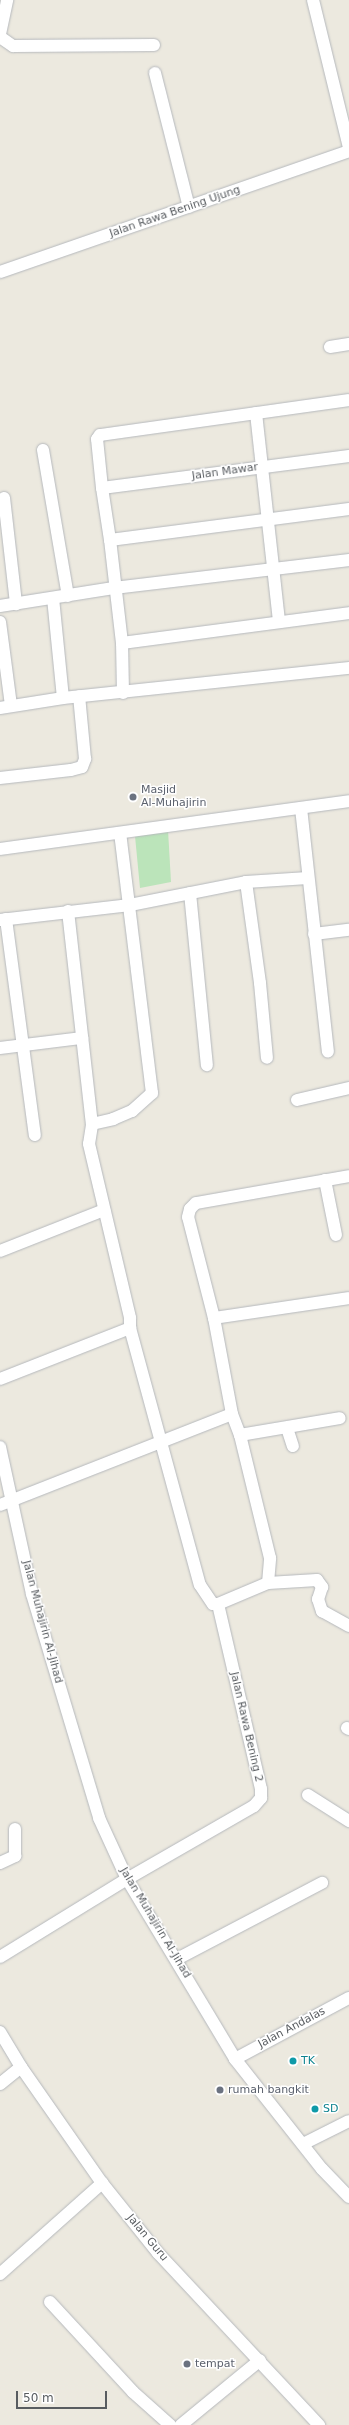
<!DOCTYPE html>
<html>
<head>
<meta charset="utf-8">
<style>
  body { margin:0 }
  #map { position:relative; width:349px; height:2425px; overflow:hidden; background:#ece9df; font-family:"DejaVu Sans",sans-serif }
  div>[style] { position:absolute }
  .green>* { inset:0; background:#bbe4ba }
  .roads { filter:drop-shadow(0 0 1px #b5b8bc) drop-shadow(0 0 1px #b5b8bc) }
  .minor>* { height:12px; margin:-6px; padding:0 6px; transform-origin:6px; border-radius:6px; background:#fff }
  .dots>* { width:11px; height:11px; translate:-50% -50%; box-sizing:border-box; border:2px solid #fff; border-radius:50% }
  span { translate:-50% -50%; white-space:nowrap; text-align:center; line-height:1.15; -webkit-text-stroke:3px #fff; paint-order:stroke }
  .street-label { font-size:11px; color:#585c60 }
  .worship-label { font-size:11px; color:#5b616d }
  .left { translate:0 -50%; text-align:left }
  .culture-label { font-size:11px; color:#0d838f }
  .scale { position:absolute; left:16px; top:2391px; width:91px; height:18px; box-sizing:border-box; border:2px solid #585c60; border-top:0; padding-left:5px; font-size:12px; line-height:14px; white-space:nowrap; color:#585c60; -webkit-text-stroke:3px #fff; paint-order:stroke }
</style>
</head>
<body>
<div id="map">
  <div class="green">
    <i style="clip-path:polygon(168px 830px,171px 882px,140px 888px,135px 836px)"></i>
  </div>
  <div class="roads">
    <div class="minor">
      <i style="left:313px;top:0;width:152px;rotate:76.3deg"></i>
      <i style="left:0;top:34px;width:35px;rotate:-78deg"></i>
      <i style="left:0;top:37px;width:16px;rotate:35deg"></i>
      <i style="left:13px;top:46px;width:141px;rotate:-0.4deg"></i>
      <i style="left:155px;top:73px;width:138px;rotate:75.8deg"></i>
      <i style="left:0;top:272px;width:369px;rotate:-19.1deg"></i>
      <i style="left:330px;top:347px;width:19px;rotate:-9deg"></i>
      <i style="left:256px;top:413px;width:210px;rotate:83.7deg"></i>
      <i style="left:43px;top:450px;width:148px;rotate:80.3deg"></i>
      <i style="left:102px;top:488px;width:249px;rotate:-7.4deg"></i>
      <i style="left:4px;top:498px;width:107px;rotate:83.5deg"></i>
      <i style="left:110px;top:540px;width:241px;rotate:-7.4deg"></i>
      <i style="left:53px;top:598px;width:100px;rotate:84.3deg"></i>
      <i style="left:63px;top:698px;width:288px;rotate:-6deg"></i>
      <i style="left:0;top:606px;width:115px;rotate:-9deg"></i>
      <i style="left:114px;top:588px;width:237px;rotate:-6.8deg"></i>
      <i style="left:0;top:622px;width:84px;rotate:82.5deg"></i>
      <i style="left:122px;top:643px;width:229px;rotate:-7.5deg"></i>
      <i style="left:123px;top:693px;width:50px;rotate:-91.1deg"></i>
      <i style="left:122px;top:643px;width:104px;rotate:-96.6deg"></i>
      <i style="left:110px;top:540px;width:53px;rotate:-98.7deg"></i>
      <i style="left:102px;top:488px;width:49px;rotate:-95.8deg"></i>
      <i style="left:97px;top:439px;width:5px;rotate:-53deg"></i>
      <i style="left:100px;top:435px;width:251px;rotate:-8deg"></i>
      <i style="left:0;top:708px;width:64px;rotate:-9deg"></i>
      <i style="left:0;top:778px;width:71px;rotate:-6.4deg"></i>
      <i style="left:71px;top:770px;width:11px;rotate:-15deg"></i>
      <i style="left:82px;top:767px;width:9px;rotate:-69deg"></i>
      <i style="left:85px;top:759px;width:63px;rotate:-95.4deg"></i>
      <i style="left:301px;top:808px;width:245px;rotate:83.7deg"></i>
      <i style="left:0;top:849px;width:352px;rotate:-7.8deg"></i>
      <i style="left:246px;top:882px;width:102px;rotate:82.1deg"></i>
      <i style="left:260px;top:983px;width:75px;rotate:84.7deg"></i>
      <i style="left:190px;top:893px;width:173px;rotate:84.4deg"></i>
      <i style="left:68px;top:911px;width:215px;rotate:83.6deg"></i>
      <i style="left:92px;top:1125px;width:19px;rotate:99deg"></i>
      <i style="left:89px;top:1144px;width:179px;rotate:76.7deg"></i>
      <i style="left:130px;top:1318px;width:10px;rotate:90deg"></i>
      <i style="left:6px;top:919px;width:218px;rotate:82.4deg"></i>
      <i style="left:0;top:920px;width:131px;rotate:-6.6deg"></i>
      <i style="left:130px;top:905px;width:118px;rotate:-11.2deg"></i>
      <i style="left:246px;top:882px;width:62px;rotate:-3.7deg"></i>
      <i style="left:314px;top:934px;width:35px;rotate:-7deg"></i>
      <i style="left:0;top:1048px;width:83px;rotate:-7deg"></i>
      <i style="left:297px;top:1100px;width:53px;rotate:-13deg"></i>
      <i style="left:92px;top:1124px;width:22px;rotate:-13deg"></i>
      <i style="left:113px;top:1119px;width:21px;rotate:-23deg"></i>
      <i style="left:132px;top:1111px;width:27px;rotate:-42deg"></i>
      <i style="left:152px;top:1093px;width:261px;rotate:-97deg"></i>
      <i style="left:325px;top:1180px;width:56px;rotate:78.7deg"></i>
      <i style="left:0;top:1251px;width:112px;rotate:-21.5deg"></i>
      <i style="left:214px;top:1318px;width:136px;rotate:-8.4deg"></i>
      <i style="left:0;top:1379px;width:140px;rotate:-21.4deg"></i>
      <i style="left:130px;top:1328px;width:266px;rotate:74.8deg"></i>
      <i style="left:200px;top:1585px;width:23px;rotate:56deg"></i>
      <i style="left:213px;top:1604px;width:5px"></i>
      <i style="left:287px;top:1428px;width:19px;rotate:72deg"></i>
      <i style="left:240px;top:1435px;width:101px;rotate:-9.6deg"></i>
      <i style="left:0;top:1447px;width:150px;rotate:77.7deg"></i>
      <i style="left:32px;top:1594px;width:234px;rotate:73.3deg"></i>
      <i style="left:99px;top:1818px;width:67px;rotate:65.3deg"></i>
      <i style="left:127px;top:1879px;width:210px;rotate:59deg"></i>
      <i style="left:235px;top:2059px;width:140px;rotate:51.7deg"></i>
      <i style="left:322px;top:2169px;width:39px;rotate:46deg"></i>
      <i style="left:0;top:1505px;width:249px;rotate:-21.4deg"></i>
      <i style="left:268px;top:1583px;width:49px;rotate:-3.5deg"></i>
      <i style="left:317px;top:1580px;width:9px;rotate:54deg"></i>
      <i style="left:322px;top:1587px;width:13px;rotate:108deg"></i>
      <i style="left:318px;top:1599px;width:13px;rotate:72deg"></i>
      <i style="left:322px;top:1611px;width:31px;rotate:29deg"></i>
      <i style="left:347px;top:1728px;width:2px;rotate:27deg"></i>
      <i style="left:308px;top:1795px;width:49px;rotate:32.4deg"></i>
      <i style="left:0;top:1863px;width:17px;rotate:-25deg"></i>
      <i style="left:15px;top:1856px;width:27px;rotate:-90deg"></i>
      <i style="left:0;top:1957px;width:149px;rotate:-31.6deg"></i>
      <i style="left:127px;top:1879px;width:146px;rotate:-29.9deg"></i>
      <i style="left:254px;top:1806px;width:11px;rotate:-49deg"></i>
      <i style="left:261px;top:1798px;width:9px;rotate:-90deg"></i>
      <i style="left:261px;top:1789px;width:190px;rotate:-103.1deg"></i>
      <i style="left:218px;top:1604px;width:54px;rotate:-22.8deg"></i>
      <i style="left:268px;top:1583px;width:25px;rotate:-85deg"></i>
      <i style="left:270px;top:1558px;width:127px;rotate:-103.7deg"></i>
      <i style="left:240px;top:1435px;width:22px;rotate:-111deg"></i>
      <i style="left:232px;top:1414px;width:98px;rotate:-100.6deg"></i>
      <i style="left:214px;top:1318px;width:104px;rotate:-104.4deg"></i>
      <i style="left:188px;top:1217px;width:8px;rotate:-76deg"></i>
      <i style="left:190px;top:1209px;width:8px;rotate:-45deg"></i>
      <i style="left:196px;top:1203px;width:155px;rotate:-10deg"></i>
      <i style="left:177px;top:1959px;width:164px;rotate:-27.7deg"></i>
      <i style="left:0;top:2032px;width:41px;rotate:59deg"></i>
      <i style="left:21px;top:2067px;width:141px;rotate:55.1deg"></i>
      <i style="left:102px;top:2183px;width:90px;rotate:51.3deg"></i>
      <i style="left:158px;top:2253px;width:236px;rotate:46.9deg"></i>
      <i style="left:235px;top:2059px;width:129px;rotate:-28.2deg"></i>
      <i style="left:0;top:2084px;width:27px;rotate:-39deg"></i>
      <i style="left:303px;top:2144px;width:51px;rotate:-26.6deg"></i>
      <i style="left:0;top:2274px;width:137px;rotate:-41.7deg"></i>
      <i style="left:50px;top:2302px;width:122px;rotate:47.3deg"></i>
      <i style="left:133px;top:2392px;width:50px;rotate:41.7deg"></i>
      <i style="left:181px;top:2425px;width:102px;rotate:-39.4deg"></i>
    </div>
  </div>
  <div class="dots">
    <i style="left:133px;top:797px;background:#6b7280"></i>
    <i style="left:293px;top:2061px;background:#0f9aa8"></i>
    <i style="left:220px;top:2090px;background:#6b7280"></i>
    <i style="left:315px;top:2109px;background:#0f9aa8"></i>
    <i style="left:187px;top:2364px;background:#6b7280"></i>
  </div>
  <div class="street-label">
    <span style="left:175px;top:212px;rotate:-19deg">Jalan Rawa Bening Ujung</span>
    <span style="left:225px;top:472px;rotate:-8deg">Jalan Mawar</span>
    <span style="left:42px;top:1622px;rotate:75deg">Jalan Muhajirin Al-Jihad</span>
    <span style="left:246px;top:1727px;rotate:77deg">Jalan Rawa Bening 2</span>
    <span style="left:155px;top:1923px;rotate:59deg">Jalan Muhajirin Al-Jihad</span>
    <span style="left:292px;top:2028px;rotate:-28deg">Jalan Andalas</span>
    <span style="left:147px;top:2238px;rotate:50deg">Jalan Guru</span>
  </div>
  <div class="worship-label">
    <span class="left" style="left:141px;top:797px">Masjid<br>Al-Muhajirin</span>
    <span class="left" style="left:228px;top:2090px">rumah bangkit</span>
    <span class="left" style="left:195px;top:2364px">tempat</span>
  </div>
  <div class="culture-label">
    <span class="left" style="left:301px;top:2061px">TK</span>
    <span class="left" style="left:323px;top:2109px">SD</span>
  </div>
  <div class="scale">50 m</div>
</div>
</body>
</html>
